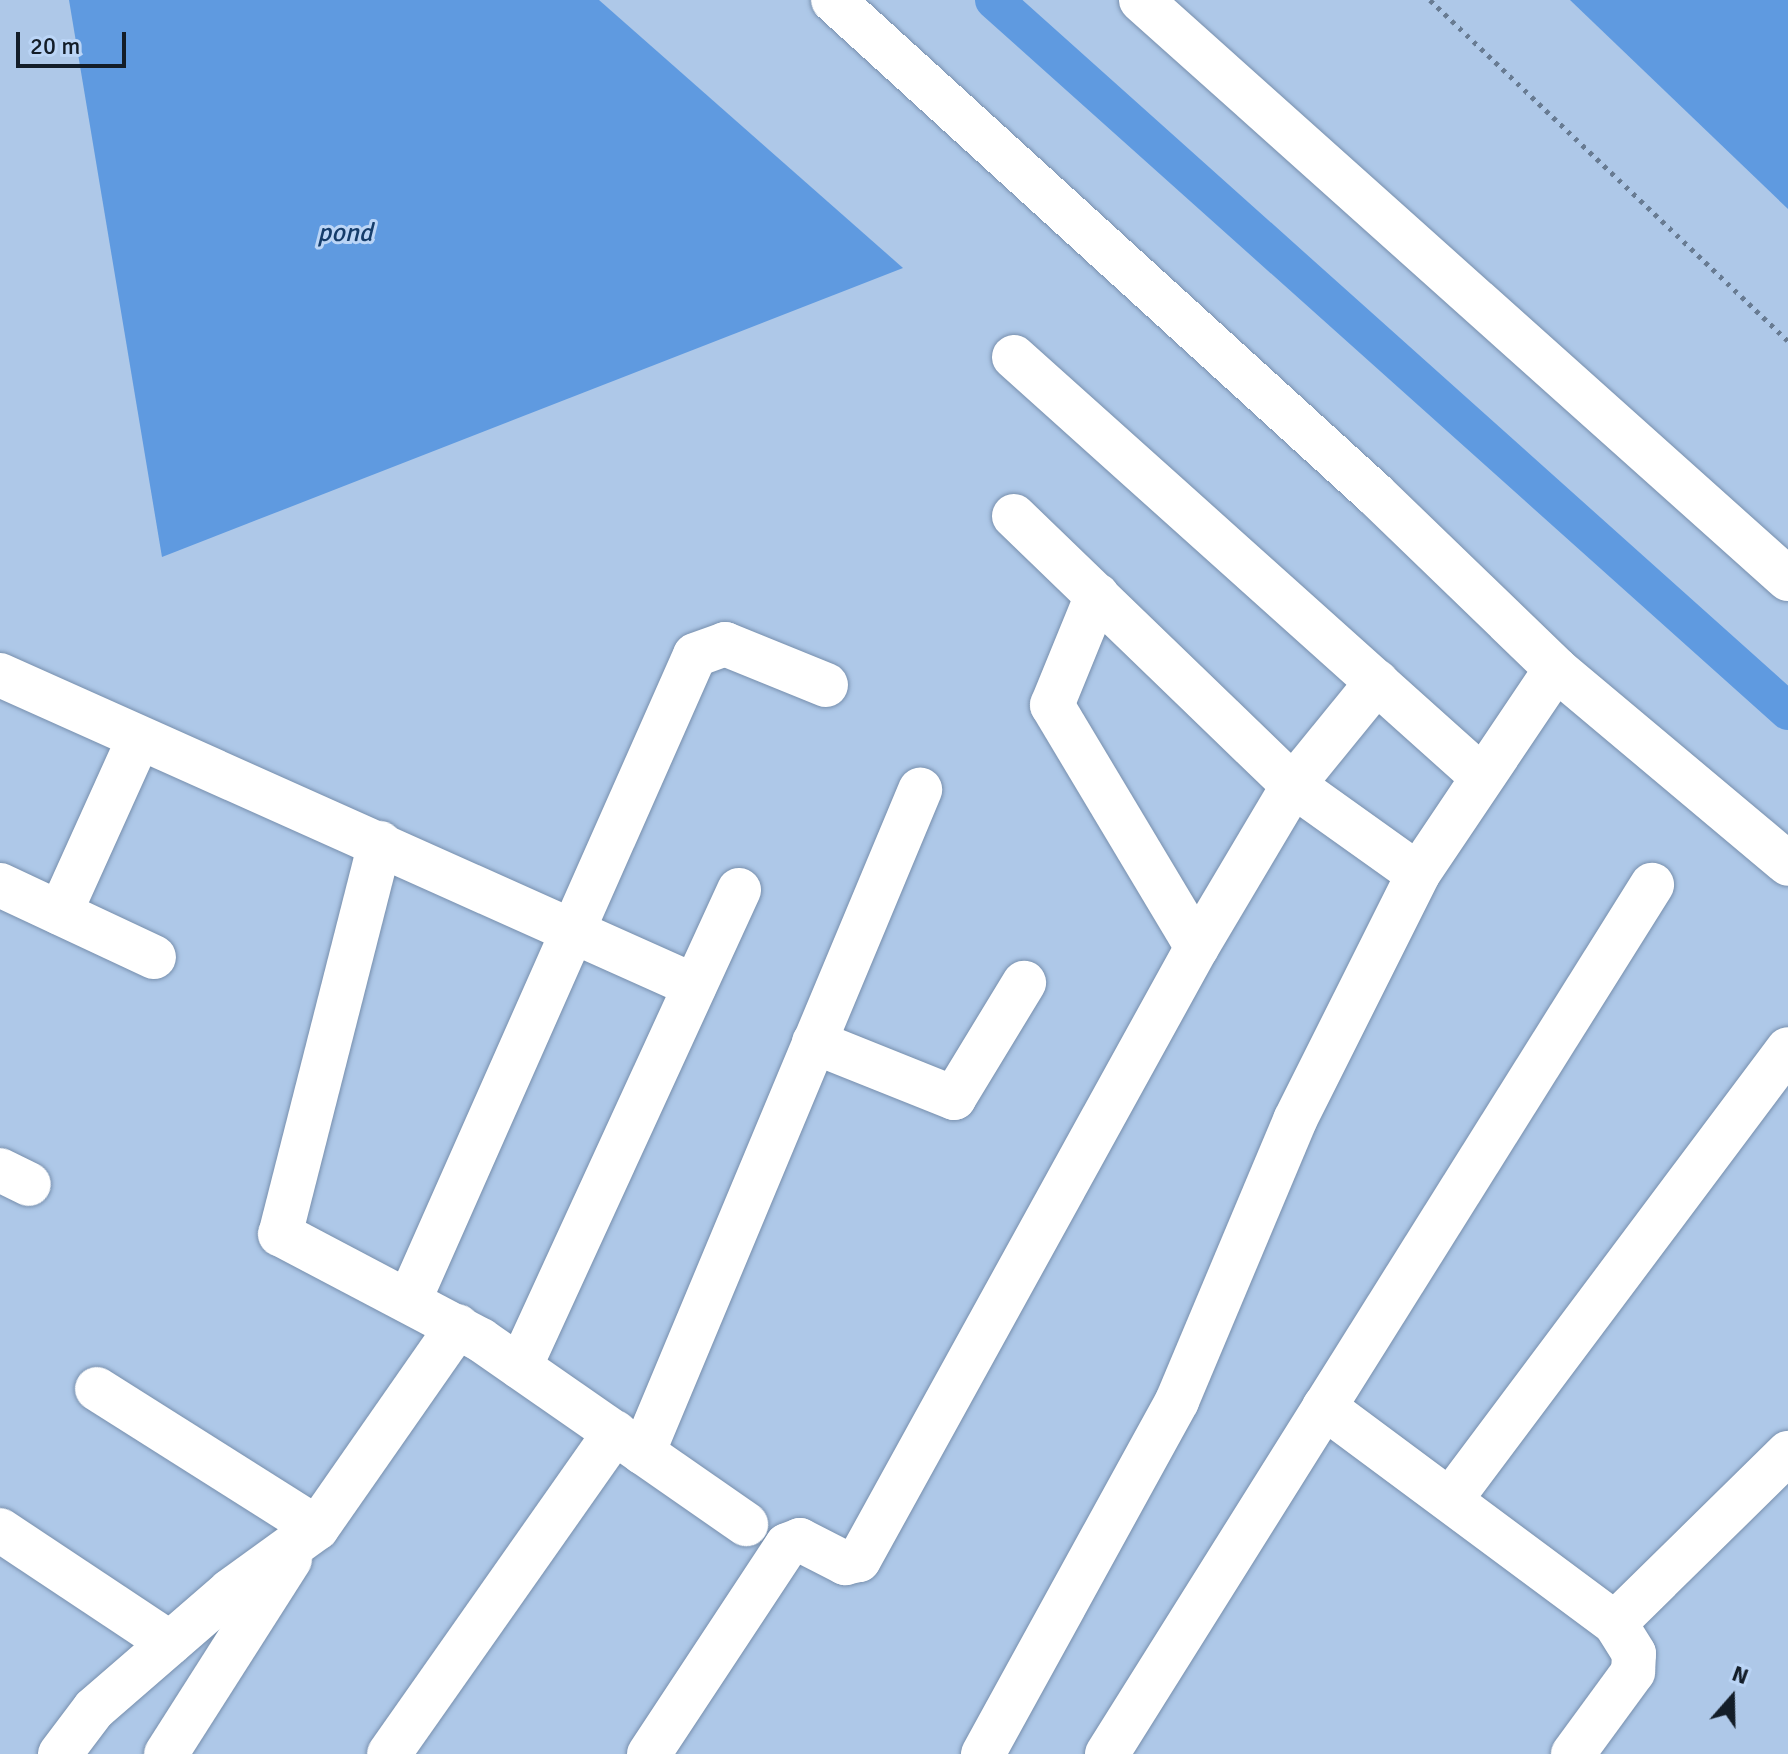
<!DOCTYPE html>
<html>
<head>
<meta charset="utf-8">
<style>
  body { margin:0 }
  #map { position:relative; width:1788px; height:1754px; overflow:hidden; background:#aec8e8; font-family:Signika,sans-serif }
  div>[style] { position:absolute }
  .water>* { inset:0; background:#5f9ae0 }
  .canal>* { height:38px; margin:-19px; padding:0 19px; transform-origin:19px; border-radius:19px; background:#5f9ae0 }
  .path>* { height:5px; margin-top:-2.5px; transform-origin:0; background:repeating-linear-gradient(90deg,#687b92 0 4px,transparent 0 10px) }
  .roads { filter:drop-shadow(0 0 2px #778fad) drop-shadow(0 0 2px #778fad) }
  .street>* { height:44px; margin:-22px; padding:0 22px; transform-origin:22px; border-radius:22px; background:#fff }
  span { translate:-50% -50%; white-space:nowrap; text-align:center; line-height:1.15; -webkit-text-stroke:6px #bbd5f6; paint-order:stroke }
  .water-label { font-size:26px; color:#153d6b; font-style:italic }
  .north { position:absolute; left:1692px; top:1658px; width:80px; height:80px; -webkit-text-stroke:6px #bbd5f6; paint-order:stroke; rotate:20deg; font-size:22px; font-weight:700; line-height:32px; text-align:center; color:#131d28 }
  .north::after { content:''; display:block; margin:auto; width:28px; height:36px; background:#131d28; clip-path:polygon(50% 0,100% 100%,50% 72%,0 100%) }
  .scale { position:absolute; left:16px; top:32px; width:110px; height:36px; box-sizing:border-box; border:4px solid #131d28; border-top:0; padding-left:10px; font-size:24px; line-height:28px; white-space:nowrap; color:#131d28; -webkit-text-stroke:6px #bbd5f6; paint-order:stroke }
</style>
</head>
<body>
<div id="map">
  <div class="water">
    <i style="clip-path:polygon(69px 0,599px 0,903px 268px,162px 557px)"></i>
    <i style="clip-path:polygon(1570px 0,1788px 0,1788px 209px)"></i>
  </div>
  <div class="canal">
    <i style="left:994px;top:0;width:1066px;rotate:41.84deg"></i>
  </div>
  <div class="path">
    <i style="left:1430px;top:0;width:494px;rotate:43.6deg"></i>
  </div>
  <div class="roads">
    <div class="street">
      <i style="left:833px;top:0;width:733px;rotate:42.35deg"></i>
      <i style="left:1375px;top:494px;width:252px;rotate:44deg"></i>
      <i style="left:1141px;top:0;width:868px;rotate:41.83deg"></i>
      <i style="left:1014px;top:357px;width:627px;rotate:41.9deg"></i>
      <i style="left:1014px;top:516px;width:388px;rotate:44deg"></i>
      <i style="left:1293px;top:785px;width:153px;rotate:35.5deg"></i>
      <i style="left:1418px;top:874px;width:247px;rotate:-56.1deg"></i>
      <i style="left:1556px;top:669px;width:303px;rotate:40deg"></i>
      <i style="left:1097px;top:595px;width:119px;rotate:112.2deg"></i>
      <i style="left:1052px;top:705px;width:282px;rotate:59.1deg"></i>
      <i style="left:0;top:675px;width:761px;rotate:24.11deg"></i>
      <i style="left:380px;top:843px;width:404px;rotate:104.3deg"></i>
      <i style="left:280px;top:1234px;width:227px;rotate:27.8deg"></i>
      <i style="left:481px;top:1340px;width:323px;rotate:34.8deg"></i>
      <i style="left:0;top:885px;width:170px;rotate:25.1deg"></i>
      <i style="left:60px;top:913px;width:192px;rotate:-65.7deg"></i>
      <i style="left:814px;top:1042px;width:151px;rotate:21.8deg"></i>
      <i style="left:954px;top:1098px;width:135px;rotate:-58.7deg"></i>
      <i style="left:0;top:1170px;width:32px;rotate:26deg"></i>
      <i style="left:409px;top:1301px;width:706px;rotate:-66.12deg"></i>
      <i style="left:695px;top:655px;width:32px;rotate:-20deg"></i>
      <i style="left:725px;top:644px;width:109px;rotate:22.1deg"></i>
      <i style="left:520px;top:1367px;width:525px;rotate:-65.34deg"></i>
      <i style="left:97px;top:1389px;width:260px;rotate:32.3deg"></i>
      <i style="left:1324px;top:1407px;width:362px;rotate:36.6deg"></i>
      <i style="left:1615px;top:1623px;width:36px;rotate:58deg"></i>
      <i style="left:1634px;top:1654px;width:18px;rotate:93deg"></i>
      <i style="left:1633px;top:1672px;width:102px;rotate:126.2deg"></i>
      <i style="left:643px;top:1453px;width:719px;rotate:-67.32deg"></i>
      <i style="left:1451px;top:1499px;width:562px;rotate:-53.17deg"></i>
      <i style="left:0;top:1530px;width:204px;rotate:33.6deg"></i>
      <i style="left:1615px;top:1623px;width:243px;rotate:-44.5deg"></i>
      <i style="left:60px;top:1754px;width:56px;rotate:-52.9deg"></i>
      <i style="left:94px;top:1709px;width:180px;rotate:-40.9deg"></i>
      <i style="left:230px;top:1591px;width:107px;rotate:-35.9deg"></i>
      <i style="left:317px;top:1528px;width:246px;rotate:-55.1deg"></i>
      <i style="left:166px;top:1754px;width:231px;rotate:-57.5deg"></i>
      <i style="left:389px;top:1754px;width:393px;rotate:-54.9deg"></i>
      <i style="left:649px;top:1754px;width:250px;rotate:-56.6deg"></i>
      <i style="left:787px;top:1545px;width:14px;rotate:-21deg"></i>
      <i style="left:800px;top:1540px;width:51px;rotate:27.1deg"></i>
      <i style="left:845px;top:1563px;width:14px;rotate:-12deg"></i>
      <i style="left:859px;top:1560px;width:700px;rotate:-61.13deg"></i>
      <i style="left:1197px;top:947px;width:188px;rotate:-59.3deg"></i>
      <i style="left:1293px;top:785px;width:133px;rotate:-50.8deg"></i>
      <i style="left:983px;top:1754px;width:403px;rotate:-61.2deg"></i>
      <i style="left:1177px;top:1401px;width:305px;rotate:-67.2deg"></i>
      <i style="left:1295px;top:1120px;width:275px;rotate:-63.4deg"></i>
      <i style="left:1107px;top:1754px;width:1026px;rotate:-57.91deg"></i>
    </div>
  </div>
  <div class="water-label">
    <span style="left:345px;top:234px">pond</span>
  </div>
  <div class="north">N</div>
  <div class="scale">20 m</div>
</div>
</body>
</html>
